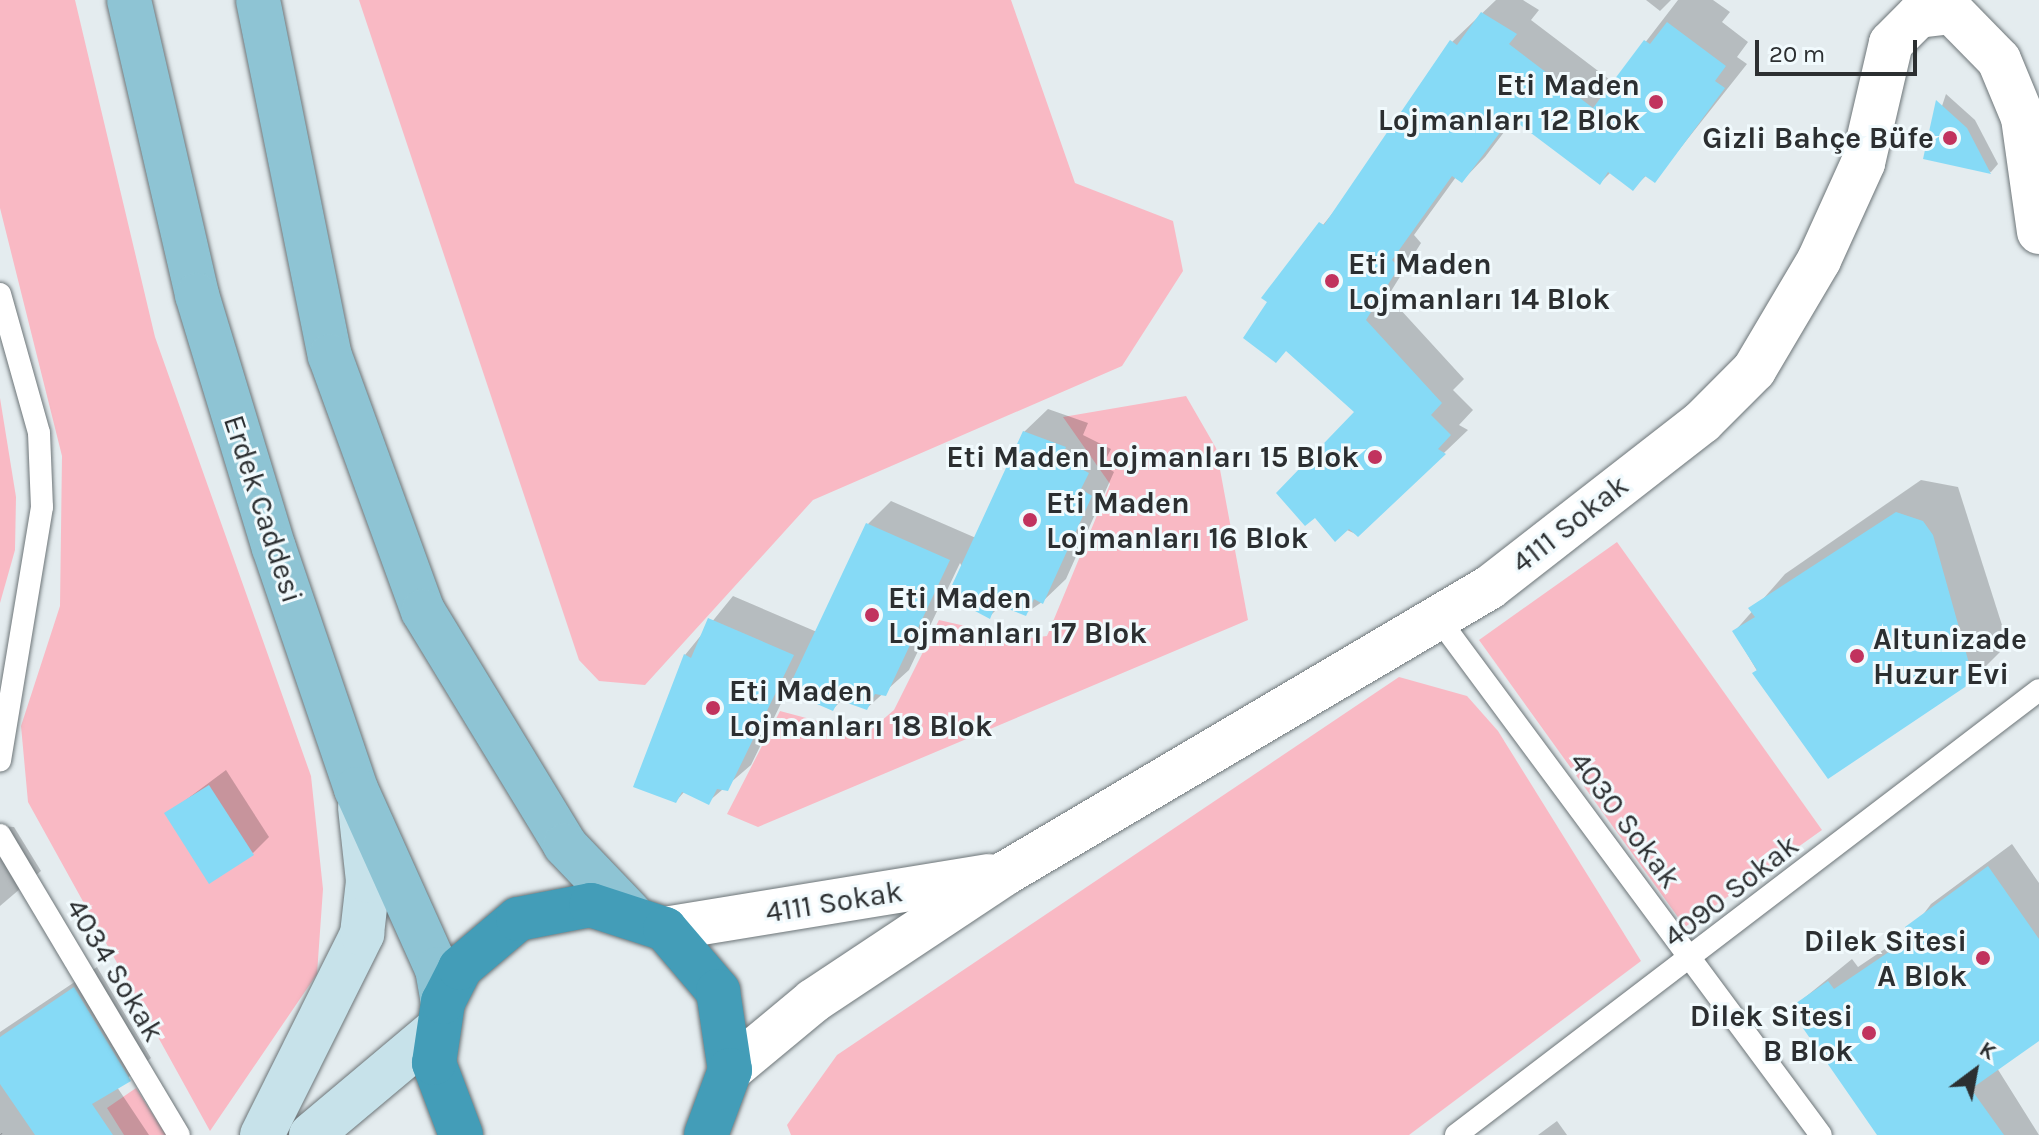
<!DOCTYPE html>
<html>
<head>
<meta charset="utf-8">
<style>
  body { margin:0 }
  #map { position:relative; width:2039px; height:1135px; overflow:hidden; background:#e4ecef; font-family:Karla,sans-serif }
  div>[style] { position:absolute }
  .green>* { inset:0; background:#f9b9c4 }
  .shadow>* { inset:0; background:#0003 }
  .building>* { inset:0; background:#86daf6 }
  .path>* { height:5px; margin-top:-2.5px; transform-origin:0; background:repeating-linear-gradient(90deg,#909699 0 4px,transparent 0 10px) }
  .roads { filter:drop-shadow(0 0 2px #6d7578) drop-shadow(0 0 2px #6d7578) }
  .lane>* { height:22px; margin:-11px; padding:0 11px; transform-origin:11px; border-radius:11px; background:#fff }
  .street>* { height:44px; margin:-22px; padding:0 22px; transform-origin:22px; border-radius:22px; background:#fff }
  .secondary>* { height:44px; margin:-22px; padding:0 22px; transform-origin:22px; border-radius:22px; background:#c7e2ea }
  .primary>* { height:44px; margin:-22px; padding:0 22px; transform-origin:22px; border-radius:22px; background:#8ec4d4 }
  .highway>* { height:44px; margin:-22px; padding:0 22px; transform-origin:22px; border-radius:22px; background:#439db8 }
  .dots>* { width:22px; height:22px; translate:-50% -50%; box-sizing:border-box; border:4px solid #f1fafd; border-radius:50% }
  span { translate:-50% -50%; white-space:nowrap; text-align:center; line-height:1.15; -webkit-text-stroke:6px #f1fafd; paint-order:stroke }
  .poi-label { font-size:30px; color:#2c2f31; font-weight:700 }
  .right { translate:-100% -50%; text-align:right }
  .left { translate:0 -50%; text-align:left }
  .street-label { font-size:30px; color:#2c2f31 }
  .north { position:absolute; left:1935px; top:1031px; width:80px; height:80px; -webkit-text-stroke:6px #f1fafd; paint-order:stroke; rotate:32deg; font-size:22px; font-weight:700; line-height:32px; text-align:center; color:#2c2f31 }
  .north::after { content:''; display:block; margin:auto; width:28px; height:36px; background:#2c2f31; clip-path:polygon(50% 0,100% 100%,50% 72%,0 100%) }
  .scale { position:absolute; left:1755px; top:40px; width:162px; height:36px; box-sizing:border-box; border:4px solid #2c2f31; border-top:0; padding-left:10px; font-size:24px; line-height:28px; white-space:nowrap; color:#2c2f31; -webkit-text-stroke:6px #f1fafd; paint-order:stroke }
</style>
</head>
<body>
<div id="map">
  <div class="green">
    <i style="clip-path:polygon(0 0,75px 0,155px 337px,311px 776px,323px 889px,317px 974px,210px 1131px,28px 802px,21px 726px,60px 606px,62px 456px,0 208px)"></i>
    <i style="clip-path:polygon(359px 0,1011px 0,1075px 183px,1173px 221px,1183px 271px,1122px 366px,813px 500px,645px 685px,599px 681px,579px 660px)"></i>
    <i style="clip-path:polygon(1186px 396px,1216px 448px,1248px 620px,758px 827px,727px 814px,780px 711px,866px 734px,894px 710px,939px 620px,1022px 639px,1047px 636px,1110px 484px,1063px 417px)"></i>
    <i style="clip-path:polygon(0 398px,16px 497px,15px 550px,0 603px)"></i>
    <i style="clip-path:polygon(1617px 542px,1822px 830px,1685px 927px,1479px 640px)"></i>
    <i style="clip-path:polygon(1399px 677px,1467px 696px,1498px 731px,1641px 961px,1409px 1135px,791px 1135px,787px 1125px,837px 1055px)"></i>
    <i style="clip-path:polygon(136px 1088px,166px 1135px,124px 1135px,107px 1108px)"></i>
  </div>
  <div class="shadow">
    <i style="clip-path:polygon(1496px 0,1523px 0,1539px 10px,1531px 20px,1614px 83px,1678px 0,1713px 0,1730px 12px,1722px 22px,1748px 42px,1737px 57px,1747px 64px,1655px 180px,1647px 175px,1633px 188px,1611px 172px,1600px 183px,1514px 119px,1485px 157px,1462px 181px,1456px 177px,1414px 235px,1421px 243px,1388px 296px,1464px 379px,1453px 390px,1473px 410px,1459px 425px,1468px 430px,1358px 535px,1316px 516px,1357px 412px,1264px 298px,1344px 199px,1452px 42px)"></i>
    <i style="clip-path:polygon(1646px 0,1671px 0,1660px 11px)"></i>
    <i style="clip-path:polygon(1946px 94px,1975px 120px,1998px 164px,1991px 172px,1925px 157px)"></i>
    <i style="clip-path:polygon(1048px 409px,1088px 423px,1083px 435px,1111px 449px,1103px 465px,1114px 472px,1066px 579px,1042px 602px,1026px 613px,1002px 604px,990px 616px,960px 563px,909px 670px,867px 708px,843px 699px,833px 709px,788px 689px,751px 765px,708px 802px,685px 791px,676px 801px,636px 786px,685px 655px,733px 596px,817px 632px,868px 524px,891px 501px,976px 538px,1024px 432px)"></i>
    <i style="clip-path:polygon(1921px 480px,1958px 487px,2008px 644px,1973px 679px,1790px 726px,1734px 632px,1785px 574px)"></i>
    <i style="clip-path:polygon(226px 770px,269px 837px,253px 853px,167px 814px)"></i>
    <i style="clip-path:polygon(0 826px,14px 827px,41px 871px,0 906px)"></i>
    <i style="clip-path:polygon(2012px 844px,2039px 883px,2039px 1039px,1997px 1068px,2039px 1135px,1880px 1135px,1792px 1008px,1852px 959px,1858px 967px,1910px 932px,1931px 904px)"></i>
    <i style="clip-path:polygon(97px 967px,151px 1058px,117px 1087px,149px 1135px,0 1135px,0 1032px)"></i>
    <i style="clip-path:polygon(1557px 1121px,1567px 1135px,1538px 1135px)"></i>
  </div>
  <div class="building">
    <i style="clip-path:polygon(1481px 12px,1517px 34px,1509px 44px,1593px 108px,1644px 40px,1650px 44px,1667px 22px,1726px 66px,1715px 81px,1725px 88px,1655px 183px,1645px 176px,1633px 191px,1608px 172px,1600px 185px,1511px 118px,1462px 183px,1452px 176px,1392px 260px,1399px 267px,1366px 320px,1442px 403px,1431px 415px,1451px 435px,1438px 449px,1446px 454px,1358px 537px,1349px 529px,1335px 542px,1315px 518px,1305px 526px,1276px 493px,1354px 412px,1286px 351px,1276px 363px,1243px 338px,1267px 302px,1261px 298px,1319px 222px,1324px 225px,1450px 40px,1457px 45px)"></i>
    <i style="clip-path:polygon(1936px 100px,1967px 128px,1991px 174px,1923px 159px)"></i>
    <i style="clip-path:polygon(1023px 431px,1066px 447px,1061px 458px,1089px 473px,1081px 489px,1092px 496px,1043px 604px,1034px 599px,1026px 616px,996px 604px,990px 619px,947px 596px)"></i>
    <i style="clip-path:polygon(1896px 512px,1923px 521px,1933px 535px,1974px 681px,1828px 779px,1752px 673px,1757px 670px,1732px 631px,1755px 617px,1748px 608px)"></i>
    <i style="clip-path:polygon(866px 523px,950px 560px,886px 696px,875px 694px,867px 710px,839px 700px,833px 711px,787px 691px)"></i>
    <i style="clip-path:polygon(708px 618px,794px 655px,728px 791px,717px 789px,709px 805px,682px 792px,676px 803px,633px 787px,684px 654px,691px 658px)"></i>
    <i style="clip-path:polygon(209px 785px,254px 855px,209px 884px,164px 813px)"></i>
    <i style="clip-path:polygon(1988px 866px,2039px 939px,2039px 1041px,1971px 1089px,2004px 1135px,1877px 1135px,1789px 1008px,1828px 981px,1834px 989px,1911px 937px,1905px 927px)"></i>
    <i style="clip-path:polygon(74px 987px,131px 1081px,92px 1104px,113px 1135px,35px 1135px,0 1084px,0 1037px)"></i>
  </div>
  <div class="path">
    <i style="left:0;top:1134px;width:1px;rotate:45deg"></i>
  </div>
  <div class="roads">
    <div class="lane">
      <i style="left:0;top:294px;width:144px;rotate:74.3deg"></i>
      <i style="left:39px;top:433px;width:74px;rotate:87.7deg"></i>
      <i style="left:42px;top:507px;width:257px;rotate:99.4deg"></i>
      <i style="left:1438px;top:618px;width:643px;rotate:53.47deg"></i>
      <i style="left:0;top:835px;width:349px;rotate:59.2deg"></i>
      <i style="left:1456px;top:1135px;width:733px;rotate:-37.35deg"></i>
    </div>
    <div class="street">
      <i style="left:665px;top:929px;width:328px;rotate:-9.3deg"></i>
      <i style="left:730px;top:1070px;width:108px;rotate:-39.7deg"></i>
      <i style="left:813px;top:1001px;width:229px;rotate:-33.6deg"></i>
      <i style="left:1004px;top:874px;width:564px;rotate:-30.56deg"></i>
      <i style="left:1490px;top:587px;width:269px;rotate:-37.9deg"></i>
      <i style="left:1702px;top:422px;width:74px;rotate:-45deg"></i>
      <i style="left:1754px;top:370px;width:128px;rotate:-59.4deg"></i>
      <i style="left:1819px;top:260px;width:107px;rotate:-65.6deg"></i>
      <i style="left:1863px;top:163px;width:123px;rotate:-76.9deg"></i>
      <i style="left:1891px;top:43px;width:38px;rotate:-45deg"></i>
      <i style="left:1918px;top:16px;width:34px;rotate:-7deg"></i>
      <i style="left:1952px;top:12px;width:67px;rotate:45.6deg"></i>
      <i style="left:1999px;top:60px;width:63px;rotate:67.5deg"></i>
      <i style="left:2023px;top:118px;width:115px;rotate:82deg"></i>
    </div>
    <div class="secondary">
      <i style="left:262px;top:1135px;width:225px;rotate:-63.5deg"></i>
      <i style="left:362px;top:934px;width:53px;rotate:-83.5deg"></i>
      <i style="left:368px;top:881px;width:74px;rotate:-96.2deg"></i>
      <i style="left:311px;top:1135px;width:163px;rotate:-40deg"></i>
    </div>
    <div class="primary">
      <i style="left:129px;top:0;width:303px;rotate:77deg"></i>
      <i style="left:197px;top:295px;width:264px;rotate:73.1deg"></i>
      <i style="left:274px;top:548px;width:255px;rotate:71.2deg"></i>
      <i style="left:356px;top:789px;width:197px;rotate:65.8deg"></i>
      <i style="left:437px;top:969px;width:34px;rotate:80deg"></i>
      <i style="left:258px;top:0;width:363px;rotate:78.6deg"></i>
      <i style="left:330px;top:356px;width:271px;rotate:70deg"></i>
      <i style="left:423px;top:611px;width:274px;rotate:58.7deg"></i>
      <i style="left:565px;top:845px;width:93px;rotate:46.3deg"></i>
    </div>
    <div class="highway">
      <i style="left:461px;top:1135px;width:77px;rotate:-110.6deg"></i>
      <i style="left:434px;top:1063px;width:62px;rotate:-81.6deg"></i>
      <i style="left:443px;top:1002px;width:38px;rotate:-63deg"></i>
      <i style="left:460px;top:968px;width:76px;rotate:-40.2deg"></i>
      <i style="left:518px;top:919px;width:74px;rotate:-10.9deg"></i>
      <i style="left:591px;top:905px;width:78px;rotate:18deg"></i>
      <i style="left:665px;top:929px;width:82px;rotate:49.5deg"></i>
      <i style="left:718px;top:991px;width:80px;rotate:81.4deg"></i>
      <i style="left:730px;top:1070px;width:69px;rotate:110.3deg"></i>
    </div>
  </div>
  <div class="dots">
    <i style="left:1656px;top:102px;background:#c1335e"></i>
    <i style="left:1950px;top:138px;background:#c1335e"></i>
    <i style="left:1332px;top:281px;background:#c1335e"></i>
    <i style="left:1375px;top:457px;background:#c1335e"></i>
    <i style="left:1030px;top:520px;background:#c1335e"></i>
    <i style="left:872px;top:615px;background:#c1335e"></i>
    <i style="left:1857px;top:656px;background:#c1335e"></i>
    <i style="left:713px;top:708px;background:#c1335e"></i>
    <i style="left:1983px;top:958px;background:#c1335e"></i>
    <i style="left:1869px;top:1033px;background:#c1335e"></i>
  </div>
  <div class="poi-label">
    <span class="right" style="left:1640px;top:102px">Eti Maden<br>Lojmanları 12 Blok</span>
    <span class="right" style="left:1934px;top:138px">Gizli Bahçe Büfe</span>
    <span class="left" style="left:1348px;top:281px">Eti Maden<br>Lojmanları 14 Blok</span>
    <span class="right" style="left:1359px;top:457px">Eti Maden Lojmanları 15 Blok</span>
    <span class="left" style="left:1046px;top:520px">Eti Maden<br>Lojmanları 16 Blok</span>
    <span class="left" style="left:888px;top:615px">Eti Maden<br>Lojmanları 17 Blok</span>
    <span class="left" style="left:1873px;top:656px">Altunizade<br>Huzur Evi</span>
    <span class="left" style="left:729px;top:708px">Eti Maden<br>Lojmanları 18 Blok</span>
    <span class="right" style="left:1967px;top:958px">Dilek Sitesi<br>A Blok</span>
    <span class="right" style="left:1853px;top:1033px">Dilek Sitesi<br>B Blok</span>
  </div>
  <div class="street-label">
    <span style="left:263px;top:509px;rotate:72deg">Erdek Caddesi</span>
    <span style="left:1570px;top:524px;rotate:-38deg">4111 Sokak</span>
    <span style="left:1625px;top:820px;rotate:53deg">4030 Sokak</span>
    <span style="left:1731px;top:891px;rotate:-38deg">4090 Sokak</span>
    <span style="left:834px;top:902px;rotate:-9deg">4111 Sokak</span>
    <span style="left:115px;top:970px;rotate:59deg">4034 Sokak</span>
  </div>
  <div class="north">K</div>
  <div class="scale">20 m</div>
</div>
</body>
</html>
